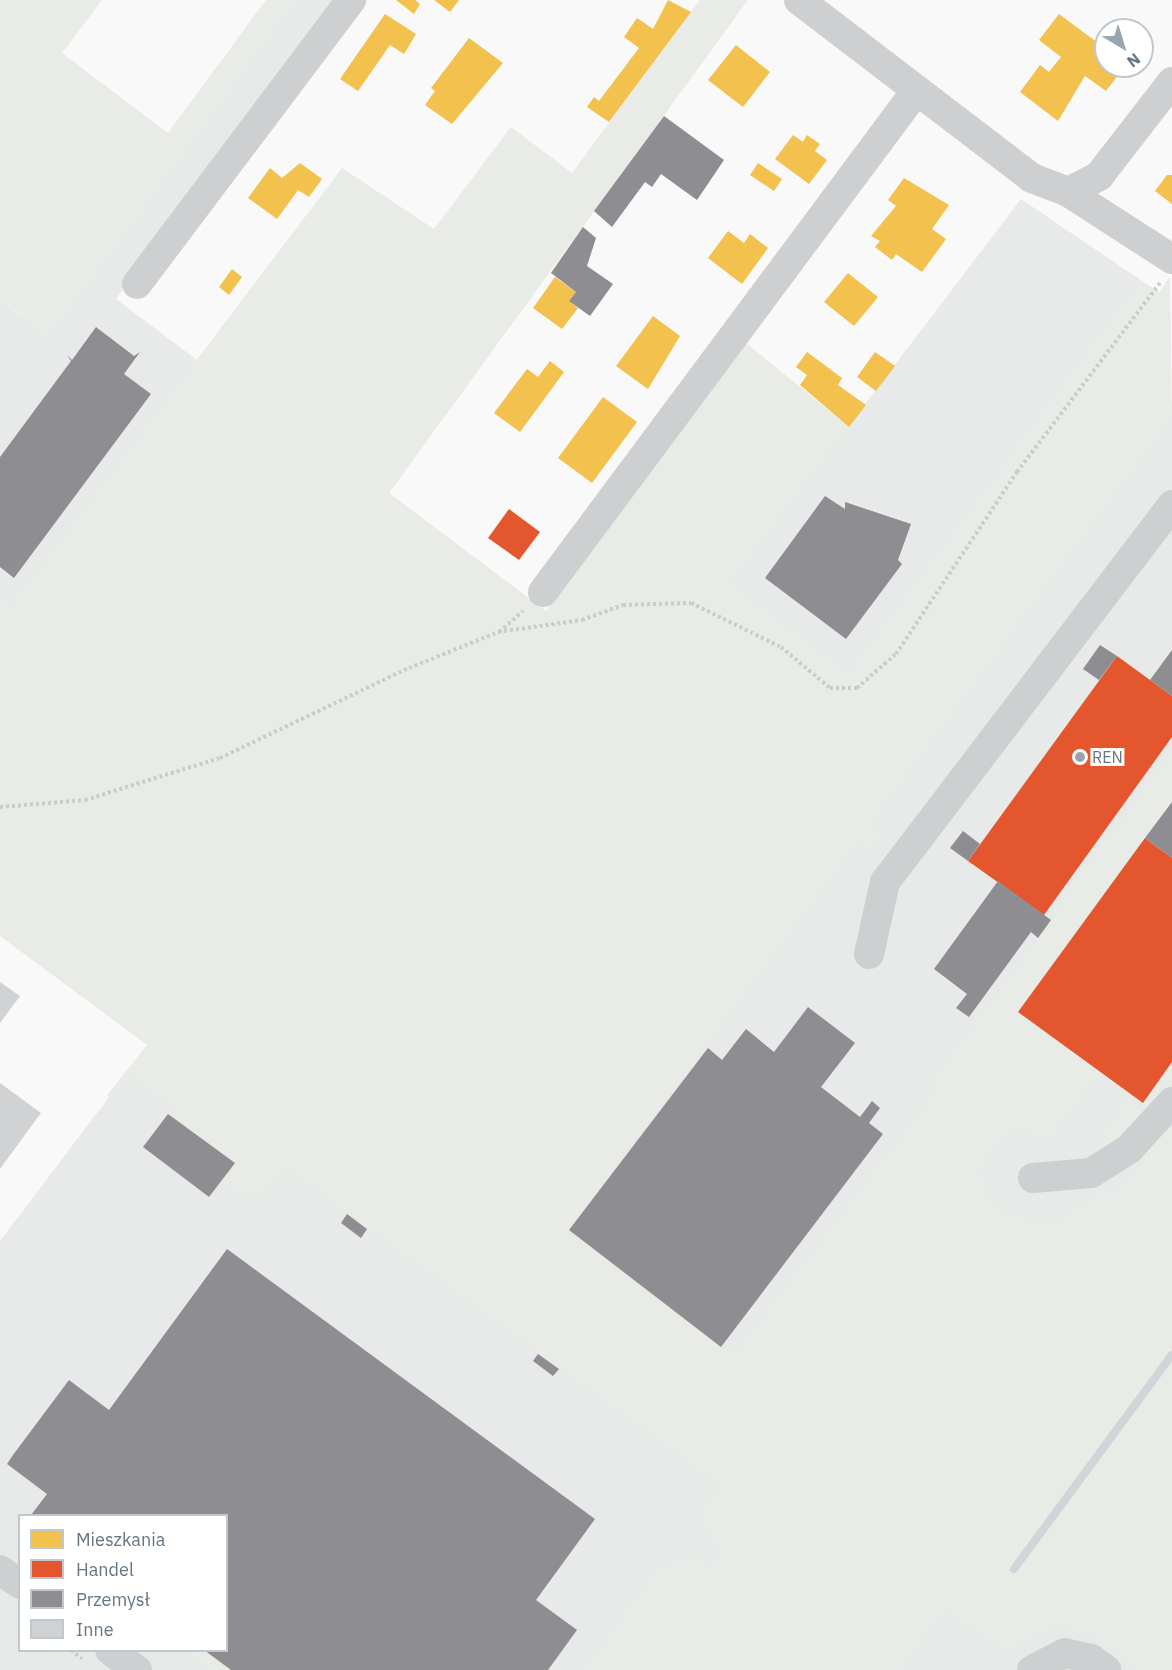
<!DOCTYPE html>
<html>
<head>
<meta charset="utf-8">
<style>
  body { margin:0 }
  #map { position:relative; width:1172px; height:1670px; overflow:hidden; background:#f9f9f9; font-family:"IBM Plex Sans",sans-serif }
  div>[style] { position:absolute }
  .built>* { inset:0; background:#e8e9e9 }
  .green>* { inset:0; background:#e8ebe6 }
  .homes>* { inset:0; background:#f2c14e }
  .shops>* { inset:0; background:#e4572e }
  .industry>* { inset:0; background:#8d8d92 }
  .stream>* { height:8px; margin:-4px; padding:0 4px; transform-origin:4px; border-radius:4px; background:#ced6d9 }
  .building>* { inset:0; background:#d0d2d3 }
  .path>* { height:4px; margin-top:-2px; transform-origin:0; background:repeating-linear-gradient(90deg,#cbcccd 0 3px,transparent 0 6px) }
  .minor>* { height:30px; margin:-15px; padding:0 15px; transform-origin:15px; border-radius:15px; background:#cecfd0 }
  .dots>* { width:16px; height:16px; translate:-50% -50%; box-sizing:border-box; border:3px solid #fff; border-radius:50% }
  span { translate:-50% -50%; white-space:nowrap; text-align:center; line-height:1.15; -webkit-text-stroke:6px #fff; paint-order:stroke }
  .poi-label { font-size:16px; color:#657683 }
  .left { translate:0 -50%; text-align:left }
  .legend { position:absolute; left:18px; top:1514px; width:210px; height:138px; box-sizing:border-box; background:#fff; border:2px solid #c1c8cd; margin:0; padding:8px 10px; list-style:none; font-size:18px; color:#657683 }
  .legend li { display:flex; align-items:center; gap:12px; height:30px }
  .legend b { width:30px; border:2px solid #c1c8cd }
  .north { position:absolute; left:1094px; top:18px; width:60px; height:60px; box-sizing:border-box; background:#fff; border:2px solid #c1c8cd; border-radius:50%; rotate:142deg; font-size:16px; font-weight:700; line-height:24px; text-align:center; color:#657683 }
  .north::after { content:''; display:block; margin:auto; width:21px; height:27px; background:#99a4ac; clip-path:polygon(50% 0,100% 100%,50% 72%,0 100%) }
</style>
</head>
<body>
<div id="map">
  <div class="built">
    <i style="clip-path:polygon(295px 0,338px 0,116px 299px,197px 360px,12px 605px,0 596px,0 308px,4px 302px,49px 335px)"></i>
    <i style="clip-path:polygon(1021px 199px,1142px 281px,849px 675px,728px 584px)"></i>
    <i style="clip-path:polygon(1172px 403px,1172px 1119px,1037px 1302px,729px 1368px,550px 1237px)"></i>
    <i style="clip-path:polygon(evenodd,147px 1047px,1016px 1580px,1139px 1670px,0 1670px,0 1241px,147px 1047px,20px 1516px,226px 1516px,226px 1650px,20px 1650px,20px 1516px)"></i>
  </div>
  <div class="green">
    <i style="clip-path:polygon(0 0,102px 0,62px 53px,168px 133px,266px 0,295px 0,49px 335px,5px 302px,0 308px)"></i>
    <i style="clip-path:polygon(700px 0,748px 0,389px 493px,546px 611px,745px 342px,849px 427px,728px 584px,849px 675px,1142px 281px,1160px 292px,1170px 276px,1172px 418px,872px 823px,882px 833px,875px 846px,868px 850px,857px 843px,569px 1230px,733px 1355px,936px 1090px,935px 1076px,1061px 909px,1057px 906px,1115px 826px,1119px 828px,1158px 766px,1162px 768px,1172px 746px,1172px 802px,1018px 1012px,1099px 1071px,1051px 1139px,1030px 1134px,1025px 1128px,998px 1140px,981px 1166px,985px 1191px,1004px 1212px,1032px 1221px,1064px 1218px,1104px 1190px,1113px 1196px,1172px 1116px,1172px 1670px,1139px 1670px,1093px 1637px,1060px 1628px,1047px 1629px,1007px 1654px,945px 1610px,901px 1670px,583px 1670px,661px 1563px,699px 1558px,714px 1564px,724px 1552px,708px 1537px,704px 1523px,706px 1503px,719px 1485px,287px 1169px,263px 1193px,238px 1194px,222px 1181px,234px 1163px,168px 1114px,171px 1107px,131px 1076px,112px 1099px,107px 1095px,147px 1045px,0 936px,0 596px,12px 604px,342px 168px,434px 229px,511px 127px,572px 173px)"></i>
    <i style="clip-path:polygon(1172px 1062px,1172px 1089px,1154px 1111px,1143px 1103px)"></i>
    <i style="clip-path:polygon(1129px 1092px,1133px 1096px,1128px 1103px,1148px 1117px,1104px 1148px,1096px 1145px)"></i>
    <i style="clip-path:polygon(182px 1651px,204px 1651px,231px 1670px,208px 1670px)"></i>
  </div>
  <div class="homes">
    <i style="clip-path:polygon(396px 0,415px 0,420px 4px,414px 14px)"></i>
    <i style="clip-path:polygon(434px 0,459px 0,450px 12px)"></i>
    <i style="clip-path:polygon(668px 0,691px 12px,609px 122px,587px 107px,594px 97px,599px 101px,639px 48px,624px 37px,637px 18px,653px 29px)"></i>
    <i style="clip-path:polygon(385px 14px,416px 34px,404px 54px,390px 45px,358px 91px,340px 79px)"></i>
    <i style="clip-path:polygon(1059px 14px,1106px 49px,1106px 66px,1125px 66px,1106px 91px,1085px 76px,1058px 121px,1020px 92px,1040px 65px,1049px 72px,1061px 57px,1039px 40px)"></i>
    <i style="clip-path:polygon(469px 38px,503px 63px,452px 124px,425px 105px,435px 91px,431px 88px)"></i>
    <i style="clip-path:polygon(736px 45px,770px 72px,743px 107px,708px 80px)"></i>
    <i style="clip-path:polygon(793px 135px,803px 142px,807px 135px,820px 144px,815px 151px,827px 160px,809px 184px,775px 159px)"></i>
    <i style="clip-path:polygon(300px 163px,322px 179px,309px 197px,298px 190px,277px 219px,248px 198px,270px 168px,282px 178px)"></i>
    <i style="clip-path:polygon(758px 163px,782px 179px,774px 191px,750px 175px)"></i>
    <i style="clip-path:polygon(1167px 175px,1172px 175px,1172px 204px,1155px 191px)"></i>
    <i style="clip-path:polygon(904px 178px,949px 205px,932px 229px,946px 239px,922px 272px,896px 254px,892px 260px,875px 247px,880px 241px,871px 236px,896px 206px,888px 200px)"></i>
    <i style="clip-path:polygon(728px 231px,744px 243px,750px 234px,768px 248px,742px 284px,708px 258px)"></i>
    <i style="clip-path:polygon(232px 269px,242px 277px,229px 295px,219px 287px)"></i>
    <i style="clip-path:polygon(848px 273px,878px 297px,854px 326px,824px 302px)"></i>
    <i style="clip-path:polygon(555px 277px,576px 292px,569px 301px,578px 308px,562px 329px,533px 308px)"></i>
    <i style="clip-path:polygon(653px 316px,680px 336px,648px 389px,616px 366px)"></i>
    <i style="clip-path:polygon(807px 352px,842px 378px,838px 385px,866px 405px,849px 427px,800px 385px,807px 375px,796px 367px)"></i>
    <i style="clip-path:polygon(875px 352px,895px 366px,876px 391px,857px 377px)"></i>
    <i style="clip-path:polygon(550px 361px,564px 372px,520px 432px,494px 413px,527px 369px,538px 377px)"></i>
    <i style="clip-path:polygon(603px 397px,637px 422px,592px 483px,558px 458px)"></i>
  </div>
  <div class="shops">
    <i style="clip-path:polygon(509px 509px,540px 532px,519px 560px,488px 538px)"></i>
    <i style="clip-path:polygon(1117px 656px,1172px 696px,1172px 737px,1044px 915px,968px 861px)"></i>
    <i style="clip-path:polygon(1145px 838px,1172px 858px,1172px 1062px,1143px 1103px,1018px 1012px)"></i>
  </div>
  <div class="industry">
    <i style="clip-path:polygon(664px 116px,724px 160px,697px 200px,661px 174px,652px 187px,645px 182px,612px 227px,594px 211px)"></i>
    <i style="clip-path:polygon(583px 227px,596px 238px,587px 266px,613px 284px,590px 316px,569px 301px,576px 292px,551px 273px)"></i>
    <i style="clip-path:polygon(96px 327px,134px 356px,140px 352px,124px 374px,151px 394px,14px 578px,0 567px,0 457px,71px 361px,67px 355px,72px 360px)"></i>
    <i style="clip-path:polygon(825px 496px,845px 509px,845px 502px,911px 524px,898px 560px,902px 564px,846px 639px,765px 578px)"></i>
    <i style="clip-path:polygon(1100px 645px,1117px 656px,1099px 680px,1083px 669px)"></i>
    <i style="clip-path:polygon(1172px 650px,1172px 696px,1150px 680px)"></i>
    <i style="clip-path:polygon(1172px 802px,1172px 858px,1145px 838px)"></i>
    <i style="clip-path:polygon(963px 831px,980px 844px,968px 861px,950px 848px)"></i>
    <i style="clip-path:polygon(998px 881px,1051px 920px,1038px 938px,1031px 932px,969px 1017px,956px 1008px,967px 994px,934px 969px)"></i>
    <i style="clip-path:polygon(808px 1007px,855px 1043px,821px 1087px,860px 1117px,872px 1101px,880px 1108px,869px 1123px,883px 1134px,721px 1347px,569px 1230px,708px 1048px,722px 1060px,746px 1029px,774px 1052px)"></i>
    <i style="clip-path:polygon(168px 1114px,235px 1163px,209px 1197px,143px 1147px)"></i>
    <i style="clip-path:polygon(347px 1214px,367px 1229px,361px 1238px,341px 1223px)"></i>
    <i style="clip-path:polygon(227px 1249px,595px 1519px,536px 1600px,577px 1630px,548px 1670px,231px 1670px,204px 1650px,226px 1650px,226px 1515px,31px 1515px,47px 1494px,7px 1464px,13px 1455px,69px 1380px,109px 1410px)"></i>
    <i style="clip-path:polygon(538px 1354px,559px 1369px,553px 1376px,533px 1361px)"></i>
  </div>
  <div class="stream">
    <i style="left:1014px;top:1569px;width:266px;rotate:-53.6deg"></i>
  </div>
  <div class="building">
    <i style="clip-path:polygon(0 982px,20px 996px,0 1023px)"></i>
    <i style="clip-path:polygon(0 1083px,41px 1113px,0 1169px)"></i>
  </div>
  <div class="path">
    <i style="left:499px;top:632px;width:32px;rotate:-41deg"></i>
    <i style="left:0;top:807px;width:85px;rotate:-4.7deg"></i>
    <i style="left:85px;top:800px;width:141px;rotate:-17.3deg"></i>
    <i style="left:220px;top:758px;width:209px;rotate:-25.5deg"></i>
    <i style="left:409px;top:668px;width:96px;rotate:-22deg"></i>
    <i style="left:498px;top:632px;width:85px;rotate:-8.1deg"></i>
    <i style="left:582px;top:620px;width:44px;rotate:-20.1deg"></i>
    <i style="left:623px;top:605px;width:68px;rotate:-1.7deg"></i>
    <i style="left:691px;top:603px;width:100px;rotate:26.1deg"></i>
    <i style="left:781px;top:647px;width:64px;rotate:39.9deg"></i>
    <i style="left:830px;top:688px;width:27px"></i>
    <i style="left:857px;top:688px;width:52px;rotate:-41.1deg"></i>
    <i style="left:896px;top:654px;width:219px;rotate:-56.4deg"></i>
    <i style="left:1017px;top:472px;width:237px;rotate:-52.9deg"></i>
    <i style="left:71px;top:1650px;width:14px;rotate:39deg"></i>
  </div>
  <div class="minor">
    <i style="left:799px;top:0;width:293px;rotate:37.4deg"></i>
    <i style="left:1032px;top:178px;width:39px;rotate:21deg"></i>
    <i style="left:1068px;top:192px;width:124px;rotate:32.8deg"></i>
    <i style="left:1068px;top:192px;width:35px;rotate:-27deg"></i>
    <i style="left:1099px;top:176px;width:119px;rotate:-52.2deg"></i>
    <i style="left:137px;top:284px;width:356px;rotate:-53deg"></i>
    <i style="left:543px;top:592px;width:625px;rotate:-53.33deg"></i>
    <i style="left:869px;top:954px;width:74px;rotate:-77.5deg"></i>
    <i style="left:885px;top:882px;width:474px;rotate:-52.7deg"></i>
    <i style="left:1033px;top:1178px;width:58px;rotate:-4.9deg"></i>
    <i style="left:1091px;top:1173px;width:45px;rotate:-32.3deg"></i>
    <i style="left:1129px;top:1149px;width:64px;rotate:-47.5deg"></i>
    <i style="left:0;top:1570px;width:24px;rotate:35deg"></i>
    <i style="left:110px;top:1650px;width:34px;rotate:37deg"></i>
    <i style="left:1032px;top:1670px;width:37px;rotate:-27deg"></i>
    <i style="left:1065px;top:1653px;width:27px;rotate:13deg"></i>
    <i style="left:1091px;top:1659px;width:19px;rotate:36deg"></i>
  </div>
  <div class="dots">
    <i style="left:1080px;top:757px;background:#99a4ac"></i>
  </div>
  <div class="poi-label">
    <span class="left" style="left:1092px;top:757px">REN</span>
  </div>
  <ul class="legend">
  <li><b style="height:16px;background:#f2c14e"></b>Mieszkania</li>
  <li><b style="height:16px;background:#e4572e"></b>Handel</li>
  <li><b style="height:16px;background:#8d8d92"></b>Przemysł</li>
  <li><b style="height:16px;background:#d0d2d3"></b>Inne</li>
  </ul>
  <div class="north">N</div>
</div>
</body>
</html>
